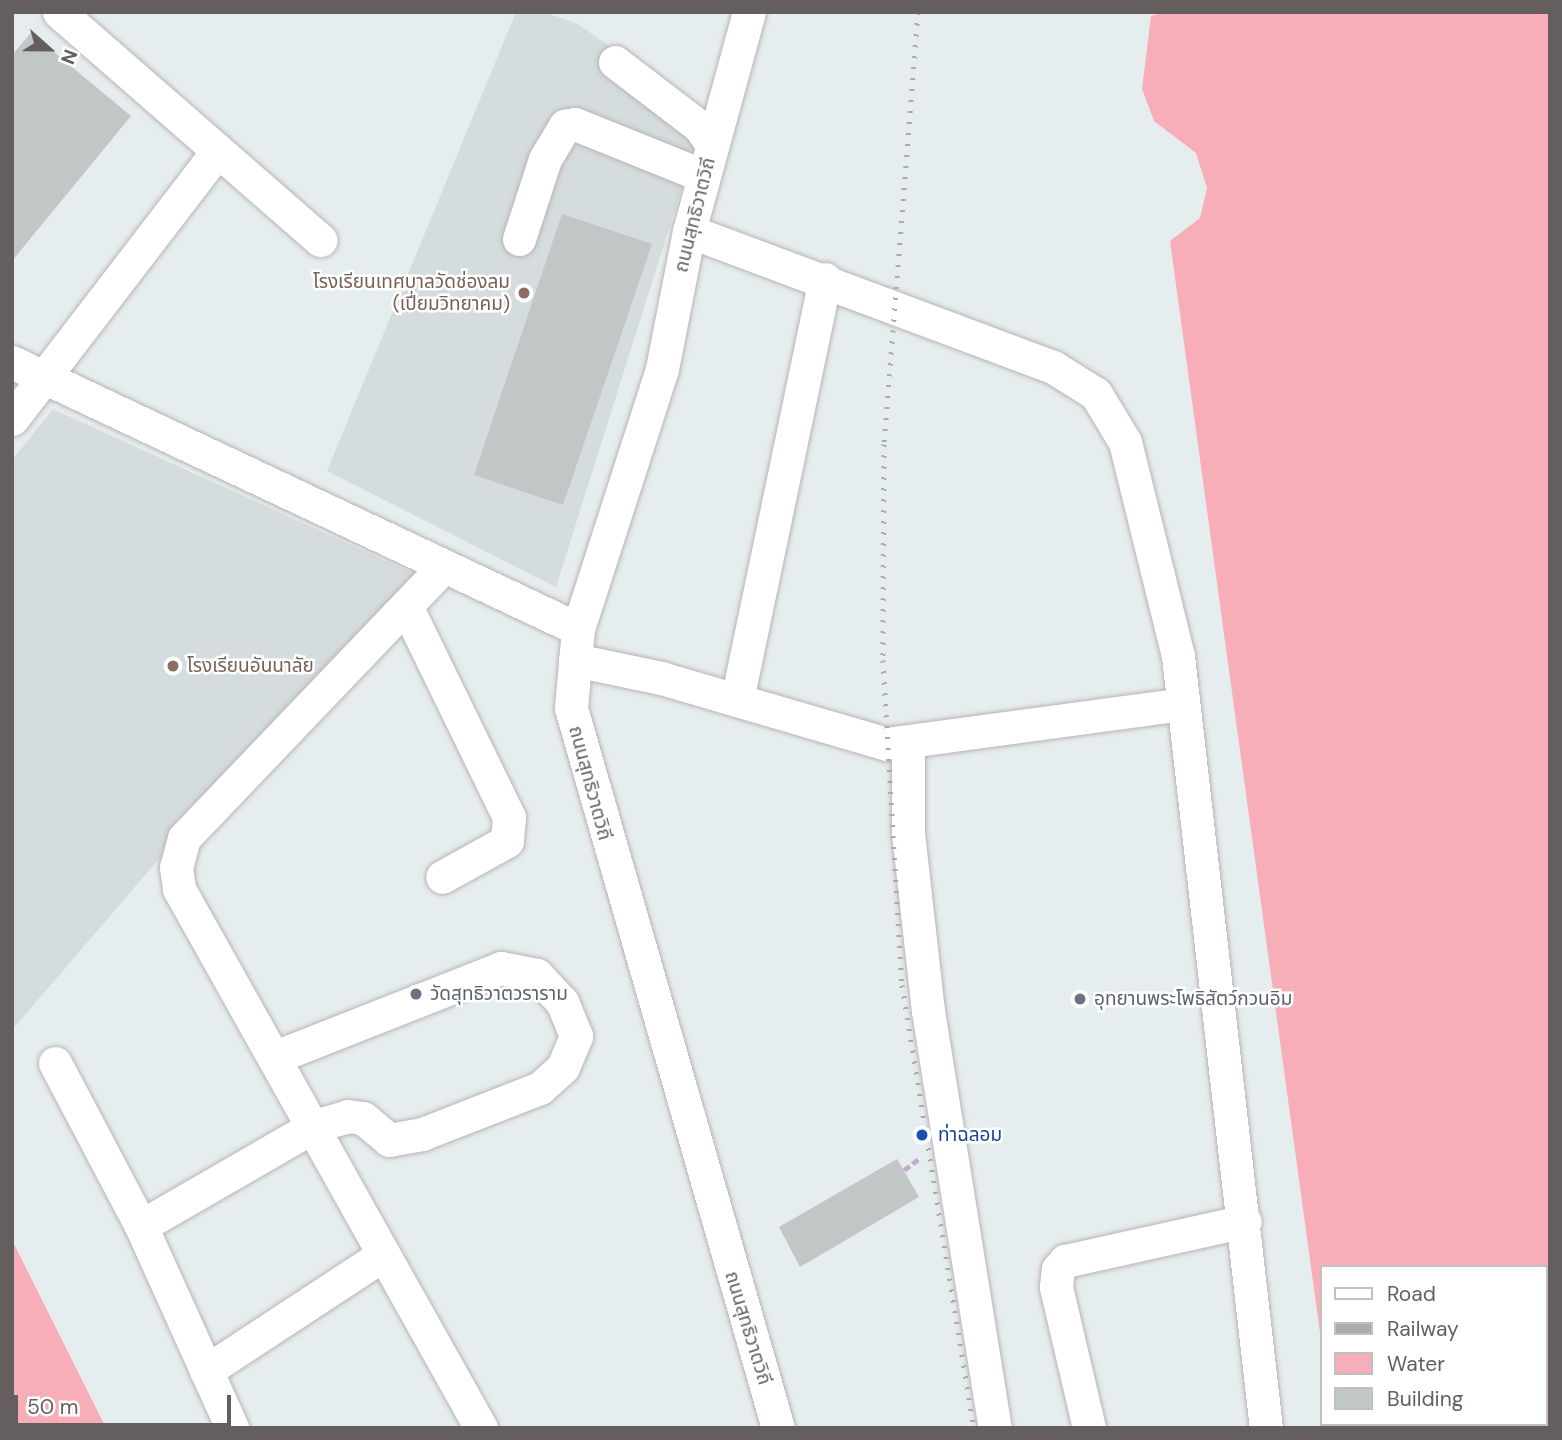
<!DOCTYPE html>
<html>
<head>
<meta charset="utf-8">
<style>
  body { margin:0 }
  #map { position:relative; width:1562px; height:1440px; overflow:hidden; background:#e6edee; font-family:"DM Sans","Noto Sans Thai",sans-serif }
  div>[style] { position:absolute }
  .education>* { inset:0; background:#d5dcde }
  .water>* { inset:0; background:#f7aeb8 }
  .building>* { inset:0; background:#c1c6c7 }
  .path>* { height:4.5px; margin-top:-2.25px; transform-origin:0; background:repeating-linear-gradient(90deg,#c7aad4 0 7px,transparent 0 10.5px) }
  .roads { filter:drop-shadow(0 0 2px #b9b4b3) drop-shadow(0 0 2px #b9b4b3) }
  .minor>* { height:33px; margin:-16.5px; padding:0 16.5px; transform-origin:16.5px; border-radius:16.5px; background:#fff }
  .rail>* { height:5px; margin-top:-2.5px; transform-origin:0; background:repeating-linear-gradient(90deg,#acaaaa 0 2px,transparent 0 11px) }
  .dots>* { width:19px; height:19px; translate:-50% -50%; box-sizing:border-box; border:4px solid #fff; border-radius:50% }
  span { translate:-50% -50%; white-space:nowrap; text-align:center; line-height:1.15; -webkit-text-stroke:5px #fff; paint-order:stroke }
  .street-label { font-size:19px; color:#655e5e }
  .education-label { font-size:19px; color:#785e54 }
  .right { translate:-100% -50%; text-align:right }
  .left { translate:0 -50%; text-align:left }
  .worship-label { font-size:19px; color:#5b616d }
  .transit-label { font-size:19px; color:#164399 }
  .frame { position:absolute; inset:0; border:14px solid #655e5e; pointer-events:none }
  .legend { position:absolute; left:1320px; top:1265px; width:228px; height:161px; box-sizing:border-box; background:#fff; border:2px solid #c1bfbf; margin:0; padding:9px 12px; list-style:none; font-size:21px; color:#655e5e }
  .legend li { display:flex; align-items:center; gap:14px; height:35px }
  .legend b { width:35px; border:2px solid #c1bfbf }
  .north { position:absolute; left:14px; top:14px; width:70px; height:70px; -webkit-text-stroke:5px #fff; paint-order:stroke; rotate:111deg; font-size:19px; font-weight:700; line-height:28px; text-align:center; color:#655e5e }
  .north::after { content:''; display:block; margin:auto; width:24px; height:32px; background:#655e5e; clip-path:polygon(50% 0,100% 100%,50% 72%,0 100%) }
  .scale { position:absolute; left:14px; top:1395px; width:217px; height:32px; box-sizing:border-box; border:4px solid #655e5e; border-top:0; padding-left:9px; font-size:21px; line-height:24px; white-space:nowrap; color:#655e5e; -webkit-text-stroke:5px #fff; paint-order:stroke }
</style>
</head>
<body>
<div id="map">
  <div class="education">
    <i style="clip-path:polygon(516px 12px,544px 12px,578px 24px,705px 114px,556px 587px,327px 471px)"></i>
    <i style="clip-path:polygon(53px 409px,421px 577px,248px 755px,12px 1030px,12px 460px)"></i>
  </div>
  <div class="water">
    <i style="clip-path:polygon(1165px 12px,1550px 12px,1550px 1428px,1333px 1428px,1546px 1424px,1546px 1267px,1322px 1267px,1322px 1347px,1170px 241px,1200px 218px,1207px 188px,1196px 153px,1154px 121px,1142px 89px,1151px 16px)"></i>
    <i style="clip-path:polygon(12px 1240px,106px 1428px,12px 1428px)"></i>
  </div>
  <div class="building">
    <i style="clip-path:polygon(31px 33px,131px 116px,12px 261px,12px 55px)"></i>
    <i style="clip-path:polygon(562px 214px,652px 244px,563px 505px,474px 475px)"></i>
    <i style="clip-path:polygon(897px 1159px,919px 1197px,800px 1267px,779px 1227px)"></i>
  </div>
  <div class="path">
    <i style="left:904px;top:1170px;width:20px;rotate:-37deg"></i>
  </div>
  <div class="roads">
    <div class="minor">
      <i style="left:59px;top:12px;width:347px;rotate:41.1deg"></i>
      <i style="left:749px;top:12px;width:227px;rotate:105.3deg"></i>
      <i style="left:689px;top:231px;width:141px;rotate:101.1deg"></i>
      <i style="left:662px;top:369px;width:273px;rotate:107.9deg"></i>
      <i style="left:578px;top:629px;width:79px;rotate:95.1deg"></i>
      <i style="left:571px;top:708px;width:749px;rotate:73.96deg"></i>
      <i style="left:615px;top:62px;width:107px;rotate:37.4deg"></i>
      <i style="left:700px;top:127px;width:22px;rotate:56deg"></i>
      <i style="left:689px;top:231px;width:389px;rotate:20.5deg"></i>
      <i style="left:1053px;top:367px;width:51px;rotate:32.1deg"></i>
      <i style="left:1096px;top:394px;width:56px;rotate:58.9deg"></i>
      <i style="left:1125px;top:442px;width:220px;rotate:76.1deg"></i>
      <i style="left:1178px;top:656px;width:777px;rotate:83.5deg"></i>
      <i style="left:519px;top:239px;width:84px;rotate:-72deg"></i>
      <i style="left:545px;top:159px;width:39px;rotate:-59deg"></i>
      <i style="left:565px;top:126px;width:10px;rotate:-11deg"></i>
      <i style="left:575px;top:124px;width:139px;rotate:22deg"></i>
      <i style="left:12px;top:362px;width:626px;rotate:25.25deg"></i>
      <i style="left:12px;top:419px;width:338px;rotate:-52.5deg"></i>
      <i style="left:443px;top:567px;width:375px;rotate:133.7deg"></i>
      <i style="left:184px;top:838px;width:30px;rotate:105deg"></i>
      <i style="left:176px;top:867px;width:22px;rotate:82deg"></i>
      <i style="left:179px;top:889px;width:618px;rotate:60.74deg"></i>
      <i style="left:406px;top:606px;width:235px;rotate:64deg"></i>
      <i style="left:509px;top:817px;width:24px;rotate:95deg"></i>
      <i style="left:507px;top:841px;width:74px;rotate:151deg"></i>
      <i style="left:575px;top:660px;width:88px;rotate:11.8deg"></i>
      <i style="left:661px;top:678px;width:235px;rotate:16.3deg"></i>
      <i style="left:887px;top:744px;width:297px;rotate:-7.7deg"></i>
      <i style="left:737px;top:700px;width:430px;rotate:-78.2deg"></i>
      <i style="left:908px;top:743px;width:90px;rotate:90deg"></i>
      <i style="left:908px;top:833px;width:179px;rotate:83.6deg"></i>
      <i style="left:928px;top:1011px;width:422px;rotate:80.9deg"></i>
      <i style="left:55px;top:1063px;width:184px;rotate:62.2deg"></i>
      <i style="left:141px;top:1226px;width:222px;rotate:65.7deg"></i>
      <i style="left:141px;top:1226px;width:200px;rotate:-30deg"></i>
      <i style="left:314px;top:1126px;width:35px;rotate:-16deg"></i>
      <i style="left:348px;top:1116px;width:15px;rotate:8deg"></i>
      <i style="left:363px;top:1118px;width:34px;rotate:40deg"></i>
      <i style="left:389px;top:1140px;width:34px;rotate:-10deg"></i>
      <i style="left:422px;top:1134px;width:127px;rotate:-21.3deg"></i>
      <i style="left:540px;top:1088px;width:31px;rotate:-42deg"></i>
      <i style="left:563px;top:1067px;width:34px;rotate:-67deg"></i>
      <i style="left:576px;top:1036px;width:37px;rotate:-112deg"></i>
      <i style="left:562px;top:1002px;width:37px;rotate:-133deg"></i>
      <i style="left:537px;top:975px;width:37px;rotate:-169deg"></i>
      <i style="left:501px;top:968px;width:243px;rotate:158.5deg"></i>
      <i style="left:206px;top:1371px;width:209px;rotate:-33.3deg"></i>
      <i style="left:1089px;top:1428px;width:145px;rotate:-103.2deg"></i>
      <i style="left:1056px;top:1287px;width:18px;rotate:-84deg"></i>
      <i style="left:1058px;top:1269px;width:11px;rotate:-49deg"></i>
      <i style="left:1065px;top:1261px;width:184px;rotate:-12.5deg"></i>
    </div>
  </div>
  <div class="rail">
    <i style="left:918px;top:12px;width:433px;rotate:94.5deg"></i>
    <i style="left:884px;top:444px;width:216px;rotate:90.3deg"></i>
    <i style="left:883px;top:660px;width:326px;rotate:86.7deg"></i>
    <i style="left:902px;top:985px;width:449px;rotate:80.8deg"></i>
  </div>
  <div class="dots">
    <i style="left:524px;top:293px;background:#8d6e63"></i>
    <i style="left:173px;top:666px;background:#8d6e63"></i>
    <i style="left:416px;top:994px;background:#6b7280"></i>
    <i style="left:1080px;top:999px;background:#6b7280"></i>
    <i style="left:922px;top:1135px;background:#1a4fb4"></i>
  </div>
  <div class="street-label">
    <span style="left:695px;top:215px;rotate:-76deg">ถนนสุทธิวาตวิถี</span>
    <span style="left:590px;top:783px;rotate:75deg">ถนนสุทธิวาตวิถี</span>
    <span style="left:748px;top:1328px;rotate:73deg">ถนนสุทธิวาตวิถี</span>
  </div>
  <div class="education-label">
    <span class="right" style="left:510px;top:293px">โรงเรียนเทศบาลวัดช่องลม<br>(เปี่ยมวิทยาคม)</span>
    <span class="left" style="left:187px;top:666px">โรงเรียนอันนาลัย</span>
  </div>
  <div class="worship-label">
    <span class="left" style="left:430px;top:994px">วัดสุทธิวาตวราราม</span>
    <span class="left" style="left:1094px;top:999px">อุทยานพระโพธิสัตว์กวนอิม</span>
  </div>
  <div class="transit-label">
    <span class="left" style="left:938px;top:1135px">ท่าฉลอม</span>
  </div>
  <div class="frame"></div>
  <ul class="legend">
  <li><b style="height:9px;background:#fff"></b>Road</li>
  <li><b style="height:9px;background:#acaaaa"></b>Railway</li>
  <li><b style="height:19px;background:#f7aeb8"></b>Water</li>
  <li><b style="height:19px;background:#c1c6c7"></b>Building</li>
  </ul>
  <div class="north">N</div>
  <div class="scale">50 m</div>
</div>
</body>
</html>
